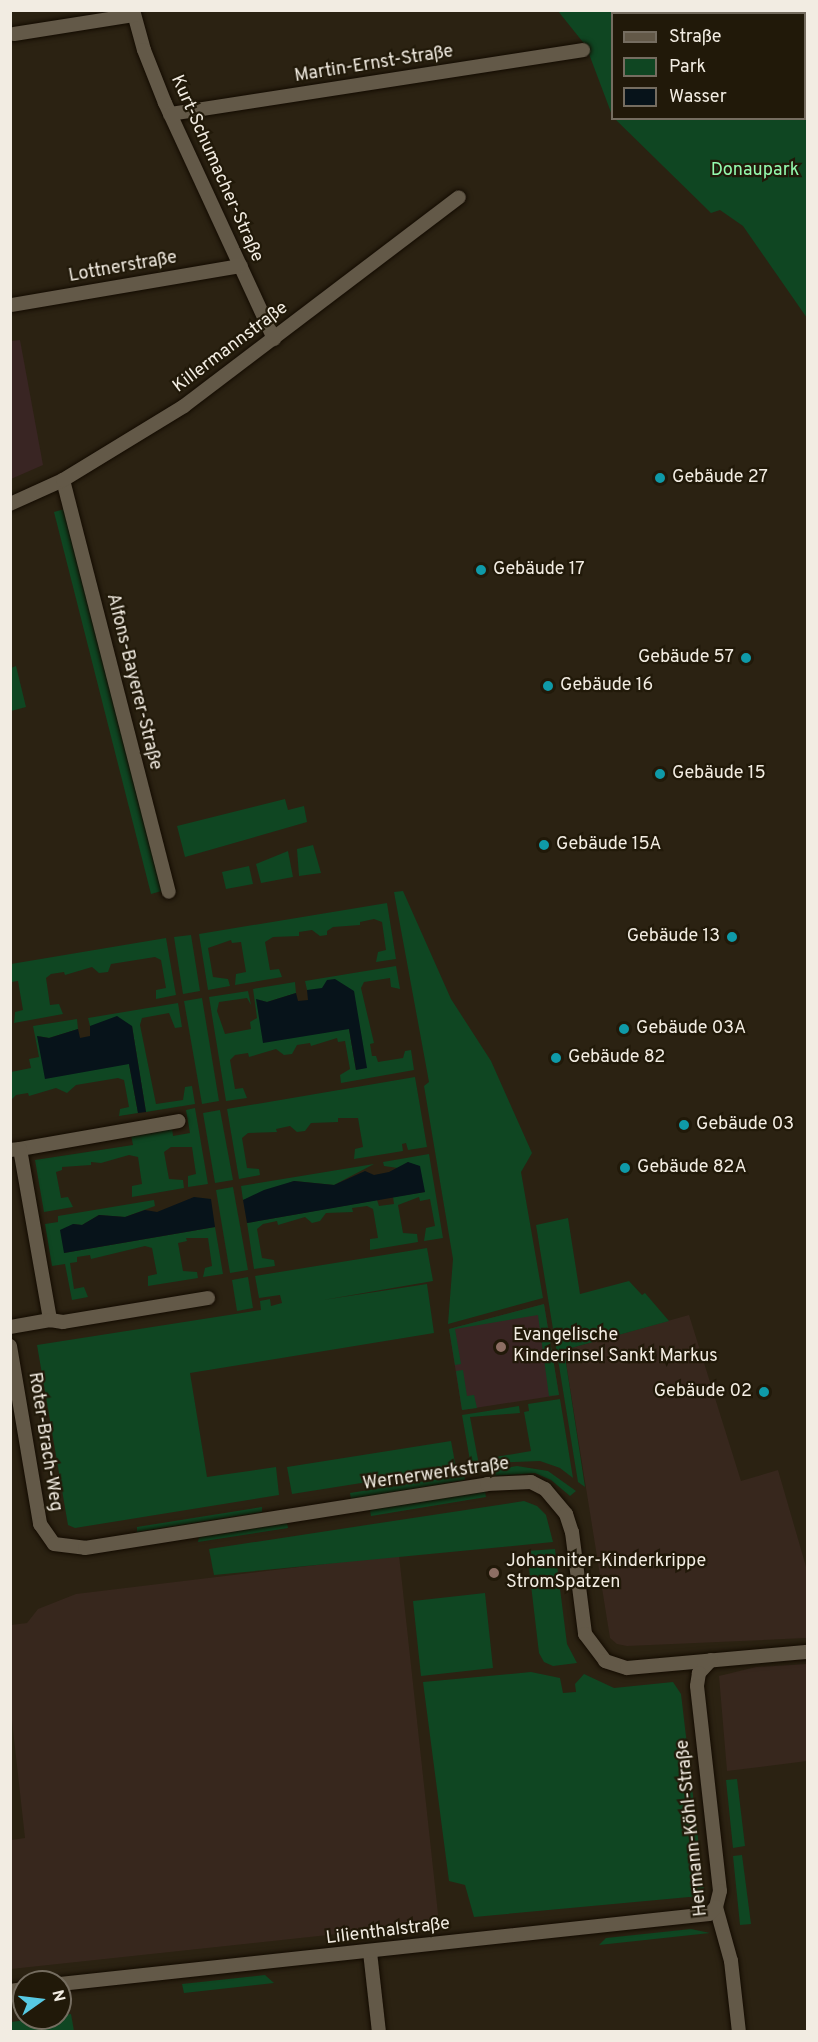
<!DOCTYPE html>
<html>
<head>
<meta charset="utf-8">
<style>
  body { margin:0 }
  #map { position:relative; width:818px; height:2042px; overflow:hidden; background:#2b2212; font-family:Overpass,sans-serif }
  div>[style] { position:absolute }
  .commercial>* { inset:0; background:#37271d }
  .education>* { inset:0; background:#392523 }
  .green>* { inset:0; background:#0f4622 }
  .water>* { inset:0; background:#07131a }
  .roads { filter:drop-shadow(0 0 2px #130b01) drop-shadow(0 0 2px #130b01) }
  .minor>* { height:14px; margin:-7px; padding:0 7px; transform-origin:7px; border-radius:7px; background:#635948 }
  .dots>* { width:16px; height:16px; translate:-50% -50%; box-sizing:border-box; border:3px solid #211909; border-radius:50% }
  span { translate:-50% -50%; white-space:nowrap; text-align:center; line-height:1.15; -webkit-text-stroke:4.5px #211909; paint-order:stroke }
  .street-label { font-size:18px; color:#f2ece2 }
  .park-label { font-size:18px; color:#94faae }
  .poi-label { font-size:18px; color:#f2ece2 }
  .left { translate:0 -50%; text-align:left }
  .right { translate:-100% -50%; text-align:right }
  .frame { position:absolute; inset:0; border:12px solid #f2ece2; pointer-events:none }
  .legend { position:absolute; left:611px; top:12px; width:195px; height:108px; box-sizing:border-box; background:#211909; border:2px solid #756d60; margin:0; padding:8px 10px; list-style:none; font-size:18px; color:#f2ece2 }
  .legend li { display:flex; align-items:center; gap:12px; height:30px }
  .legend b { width:30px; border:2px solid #756d60 }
  .north { position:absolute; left:12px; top:1970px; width:60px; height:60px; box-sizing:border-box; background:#211909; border:2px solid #756d60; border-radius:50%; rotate:76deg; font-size:16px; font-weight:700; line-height:24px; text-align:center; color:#f2ece2 }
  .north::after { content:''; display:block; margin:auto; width:21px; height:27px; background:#57c9e3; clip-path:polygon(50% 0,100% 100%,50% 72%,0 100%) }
</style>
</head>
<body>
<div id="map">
  <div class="commercial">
    <i style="clip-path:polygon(689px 1315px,741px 1481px,778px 1470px,807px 1570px,807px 1638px,627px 1646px,617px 1644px,610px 1638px,564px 1350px)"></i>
    <i style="clip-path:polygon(399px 1555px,439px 1923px,11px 1969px,11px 1840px,25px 1838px,11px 1712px,11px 1625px,27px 1623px,38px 1609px,76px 1594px)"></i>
    <i style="clip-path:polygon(807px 1664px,807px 1761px,727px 1771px,719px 1676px,756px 1667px)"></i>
  </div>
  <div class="education">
    <i style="clip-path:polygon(20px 340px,43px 465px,11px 479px,11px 341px)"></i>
    <i style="clip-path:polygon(544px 1304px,559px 1395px,462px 1410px,449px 1329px)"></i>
  </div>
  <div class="green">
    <i style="clip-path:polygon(558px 11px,807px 11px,807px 318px,743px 226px,720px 210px,711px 213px,615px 119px,804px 118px,804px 14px,612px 14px,612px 115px,586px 46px)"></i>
    <i style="clip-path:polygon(68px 508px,165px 890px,151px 894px,54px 512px)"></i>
    <i style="clip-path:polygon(16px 666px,26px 707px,11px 711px,11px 668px)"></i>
    <i style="clip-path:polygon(285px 799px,288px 810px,304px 806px,307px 822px,185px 857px,177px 826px)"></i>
    <i style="clip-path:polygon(313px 845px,321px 873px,299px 876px,297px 849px)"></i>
    <i style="clip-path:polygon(288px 851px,293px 877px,261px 883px,256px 864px)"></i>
    <i style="clip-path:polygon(249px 866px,253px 884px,226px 889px,222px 872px)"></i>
    <i style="clip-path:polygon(403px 891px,451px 999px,491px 1061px,532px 1153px,521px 1172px,543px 1298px,448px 1324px,453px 1259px,424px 1086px,429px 1082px,394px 892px)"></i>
    <i style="clip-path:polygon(387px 903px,396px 959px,376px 962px,378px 952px,386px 950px,382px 922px,374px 919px,360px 922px,360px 925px,333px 927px,327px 931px,327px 935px,320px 936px,312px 930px,299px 932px,299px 936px,273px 937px,265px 942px,270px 970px,279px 969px,282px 977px,235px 985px,236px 974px,246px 972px,241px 942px,232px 943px,231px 940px,208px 948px,213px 977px,228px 979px,230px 986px,208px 990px,199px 934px)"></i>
    <i style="clip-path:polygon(191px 935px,200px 991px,183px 994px,174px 937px)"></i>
    <i style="clip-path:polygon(166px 938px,176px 995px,156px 999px,156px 990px,166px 988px,161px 960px,155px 957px,111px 964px,108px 972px,99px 973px,92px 967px,65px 975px,64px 972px,51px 974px,46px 978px,50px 1005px,59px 1004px,63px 1014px,14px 1023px,15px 1012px,23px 1010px,18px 981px,11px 982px,11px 964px)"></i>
    <i style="clip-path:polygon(396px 966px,400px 989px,391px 987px,390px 978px,364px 982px,361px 988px,374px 1043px,370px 1044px,372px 1056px,376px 1056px,378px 1062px,403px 1058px,405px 1051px,411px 1050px,414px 1070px,341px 1083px,340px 1075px,350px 1069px,345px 1041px,338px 1042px,337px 1038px,311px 1046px,310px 1043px,297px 1045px,292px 1054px,284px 1055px,276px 1049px,249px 1057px,248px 1053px,235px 1055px,230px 1060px,235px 1089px,243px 1088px,247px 1098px,226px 1101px,209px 997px,248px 991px,251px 1005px,247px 998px,219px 1002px,217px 1011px,225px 1034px,251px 1029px,250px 1022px,257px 1018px,253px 989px,295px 982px,296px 993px,267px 1002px,256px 999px,349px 1029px,356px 1070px,354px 991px,307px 990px,305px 981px)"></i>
    <i style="clip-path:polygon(202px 998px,219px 1101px,202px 1104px,184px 1001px)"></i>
    <i style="clip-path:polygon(178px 1003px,182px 1027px,175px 1028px,169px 1013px,142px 1018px,140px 1025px,156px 1104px,183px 1100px,185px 1087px,192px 1086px,195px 1104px,146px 1112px,132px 1026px,90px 1026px,88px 1018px)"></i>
    <i style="clip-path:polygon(77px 1019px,78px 1029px,49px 1038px,37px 1036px,129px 1064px,138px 1113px,119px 1116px,120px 1109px,129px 1107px,124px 1080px,118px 1078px,76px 1085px,67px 1093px,56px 1088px,29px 1096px,28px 1093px,16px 1095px,11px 1100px,11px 1072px,31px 1068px,29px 1059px,39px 1057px,33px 1026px)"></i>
    <i style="clip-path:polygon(415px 1077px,427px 1147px,408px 1150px,406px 1143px,402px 1144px,403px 1151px,354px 1159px,355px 1149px,363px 1147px,358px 1118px,338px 1118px,338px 1122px,311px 1123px,305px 1131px,297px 1132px,290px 1126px,276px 1129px,277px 1132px,248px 1133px,242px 1138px,247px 1168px,259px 1169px,260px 1175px,239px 1179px,227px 1109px)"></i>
    <i style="clip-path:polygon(195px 1108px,208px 1184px,188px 1187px,188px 1176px,196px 1174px,192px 1147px,171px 1147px,164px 1152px,169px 1179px,183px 1180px,184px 1188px,132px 1197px,132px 1186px,142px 1184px,138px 1157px,129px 1155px,101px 1163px,91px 1162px,91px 1165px,62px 1167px,62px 1170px,56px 1172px,61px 1198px,68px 1197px,73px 1207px,44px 1212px,35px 1160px,133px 1145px,131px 1135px,172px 1128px,173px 1136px,190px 1133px,186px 1110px)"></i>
    <i style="clip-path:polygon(220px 1110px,233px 1180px,215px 1183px,203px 1113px)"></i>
    <i style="clip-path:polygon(429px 1154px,443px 1238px,424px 1241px,426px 1228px,435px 1226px,430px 1199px,420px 1201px,419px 1197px,398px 1205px,403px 1233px,417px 1234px,418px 1242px,370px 1250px,370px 1239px,378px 1238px,373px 1209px,367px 1206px,352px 1208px,353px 1212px,326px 1213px,320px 1221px,312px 1223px,305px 1217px,278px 1225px,277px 1221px,263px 1224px,257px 1229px,262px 1258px,274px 1260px,275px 1266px,254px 1269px,247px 1223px,377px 1200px,379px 1206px,394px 1204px,393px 1197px,425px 1192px,408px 1162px,398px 1168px,384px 1166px,383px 1162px)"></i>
    <i style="clip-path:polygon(374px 1164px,334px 1185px,294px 1181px,243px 1200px,241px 1186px)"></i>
    <i style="clip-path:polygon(233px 1187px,248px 1270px,230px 1273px,216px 1190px)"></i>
    <i style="clip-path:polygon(154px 1200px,155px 1206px,125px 1217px,99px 1215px,82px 1225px,73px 1224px,64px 1253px,215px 1227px,223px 1274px,203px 1277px,205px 1268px,212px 1266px,208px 1238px,186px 1238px,187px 1241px,178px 1243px,183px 1271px,197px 1272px,198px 1278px,148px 1286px,148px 1276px,157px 1274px,152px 1248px,145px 1246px,91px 1259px,90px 1255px,77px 1257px,77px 1262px,70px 1263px,74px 1289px,84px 1287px,88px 1297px,72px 1300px,65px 1264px,52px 1266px,45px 1224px,58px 1222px,58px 1216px)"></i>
    <i style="clip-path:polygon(568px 1218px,580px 1294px,629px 1281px,642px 1295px,645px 1293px,669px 1321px,564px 1350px,585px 1487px,578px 1482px,536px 1225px)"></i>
    <i style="clip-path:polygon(427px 1248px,433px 1281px,323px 1300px,427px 1284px,434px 1333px,190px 1373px,207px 1477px,276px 1467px,279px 1495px,75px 1528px,68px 1525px,37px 1345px,261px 1310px,260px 1301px,270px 1299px,271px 1306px,282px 1303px,280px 1295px,259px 1298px,255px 1276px)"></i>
    <i style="clip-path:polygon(248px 1277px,253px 1308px,237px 1311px,232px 1280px)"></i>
    <i style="clip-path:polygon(544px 1304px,559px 1395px,549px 1396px,538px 1315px,455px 1329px,461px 1364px,455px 1365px,449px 1329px)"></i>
    <i style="clip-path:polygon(463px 1370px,467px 1396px,474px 1395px,477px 1408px,462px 1410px,456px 1371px)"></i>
    <i style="clip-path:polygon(560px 1399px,573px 1478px,560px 1468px,540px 1461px,491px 1463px,490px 1458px,531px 1451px,524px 1412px,529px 1411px,528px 1404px)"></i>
    <i style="clip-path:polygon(519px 1406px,520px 1413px,470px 1417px,479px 1465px,471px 1466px,462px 1415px)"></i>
    <i style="clip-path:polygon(451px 1441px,456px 1468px,292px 1494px,287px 1467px)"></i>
    <i style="clip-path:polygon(517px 1466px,548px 1471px,576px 1491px,570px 1496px,551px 1480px,535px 1473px,493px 1476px,492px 1470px)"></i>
    <i style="clip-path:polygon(464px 1475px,465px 1480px,351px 1499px,350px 1493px)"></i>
    <i style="clip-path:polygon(485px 1491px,486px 1497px,371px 1516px,370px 1510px)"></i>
    <i style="clip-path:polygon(524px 1501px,537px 1506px,546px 1515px,553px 1542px,214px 1575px,209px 1549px)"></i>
    <i style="clip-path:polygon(262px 1507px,262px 1512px,137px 1532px,137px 1527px)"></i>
    <i style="clip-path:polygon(287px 1523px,288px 1528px,198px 1542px,199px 1537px)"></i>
    <i style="clip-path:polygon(555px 1549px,567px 1644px,577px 1663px,553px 1666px,544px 1662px,539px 1653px,527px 1551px)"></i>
    <i style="clip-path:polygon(485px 1593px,493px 1668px,421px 1676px,413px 1601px)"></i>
    <i style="clip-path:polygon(531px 1672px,560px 1678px,563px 1693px,576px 1692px,575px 1684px,584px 1674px,614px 1688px,673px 1682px,681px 1694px,704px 1889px,700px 1896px,474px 1917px,465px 1885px,449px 1881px,423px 1682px)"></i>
    <i style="clip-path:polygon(737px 1779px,745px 1846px,733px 1848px,726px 1780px)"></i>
    <i style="clip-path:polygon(742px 1855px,751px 1924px,740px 1925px,733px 1856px)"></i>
    <i style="clip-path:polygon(691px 1929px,710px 1933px,599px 1945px,606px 1938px)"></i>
    <i style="clip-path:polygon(265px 1975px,274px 1983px,184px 1993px,182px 1984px)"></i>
    <i style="clip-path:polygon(71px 2014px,74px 2031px,11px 2031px,11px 2022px)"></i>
  </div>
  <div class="water">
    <i style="clip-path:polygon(335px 979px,354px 991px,367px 1068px,356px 1070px,349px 1029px,263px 1043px,256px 999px,267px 1002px,296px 993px,298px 1001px,308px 1000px,307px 990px,322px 988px,327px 980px)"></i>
    <i style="clip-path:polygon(117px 1016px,132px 1026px,146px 1112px,138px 1113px,129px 1064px,45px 1079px,37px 1036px,49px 1038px,78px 1029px,80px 1038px,90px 1036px,90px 1026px)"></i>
    <i style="clip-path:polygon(408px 1162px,420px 1166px,425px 1192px,247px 1223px,243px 1200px,264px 1190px,294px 1181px,334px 1185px,365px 1171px,374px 1175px,389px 1172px)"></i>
    <i style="clip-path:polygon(194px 1197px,211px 1199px,215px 1227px,64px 1253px,60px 1230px,73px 1224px,82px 1225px,99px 1215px,125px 1217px,145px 1210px,157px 1212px)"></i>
  </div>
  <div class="roads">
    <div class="minor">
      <i style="left:133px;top:10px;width:41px;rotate:74.6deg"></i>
      <i style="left:144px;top:50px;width:57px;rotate:68.4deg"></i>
      <i style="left:165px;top:103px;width:260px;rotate:65.2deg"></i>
      <i style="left:14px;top:34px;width:121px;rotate:-9deg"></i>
      <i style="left:170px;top:114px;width:418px;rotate:-8.8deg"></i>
      <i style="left:12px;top:305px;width:232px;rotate:-9.7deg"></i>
      <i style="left:63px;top:480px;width:425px;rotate:75.6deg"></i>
      <i style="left:10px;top:504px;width:58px;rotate:-24.4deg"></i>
      <i style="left:63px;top:480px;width:142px;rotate:-31.4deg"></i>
      <i style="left:184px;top:406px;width:345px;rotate:-37.2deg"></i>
      <i style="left:20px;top:1149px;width:161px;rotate:-10deg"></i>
      <i style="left:10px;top:1150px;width:10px;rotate:-6deg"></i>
      <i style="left:20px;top:1149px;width:174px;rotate:80deg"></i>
      <i style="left:50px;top:1320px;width:41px;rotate:170.1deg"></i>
      <i style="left:50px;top:1320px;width:13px;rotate:9deg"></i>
      <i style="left:63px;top:1322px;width:147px;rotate:-9.4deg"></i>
      <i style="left:10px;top:1346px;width:181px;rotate:80.4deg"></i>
      <i style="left:40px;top:1524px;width:24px;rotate:55deg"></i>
      <i style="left:54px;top:1544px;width:31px;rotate:7deg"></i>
      <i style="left:85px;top:1548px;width:407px;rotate:-9deg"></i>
      <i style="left:487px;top:1484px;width:44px;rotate:-2.6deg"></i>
      <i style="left:531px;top:1482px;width:16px;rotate:27deg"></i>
      <i style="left:545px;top:1489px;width:33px;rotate:50deg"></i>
      <i style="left:566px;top:1514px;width:19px;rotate:72deg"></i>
      <i style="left:572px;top:1532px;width:103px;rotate:82.7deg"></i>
      <i style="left:585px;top:1634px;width:34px;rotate:53deg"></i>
      <i style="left:605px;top:1661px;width:23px;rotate:18deg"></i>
      <i style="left:627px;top:1668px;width:182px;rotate:-5.1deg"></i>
      <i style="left:711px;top:1660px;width:18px;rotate:133deg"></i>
      <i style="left:699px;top:1673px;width:13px;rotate:99deg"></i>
      <i style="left:697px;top:1686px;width:206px;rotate:83.6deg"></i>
      <i style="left:720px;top:1891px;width:16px;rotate:104deg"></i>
      <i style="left:716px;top:1907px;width:56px;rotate:74.5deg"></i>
      <i style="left:731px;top:1961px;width:71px;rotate:83.6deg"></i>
      <i style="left:370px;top:1952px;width:81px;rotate:83.6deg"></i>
      <i style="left:60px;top:1984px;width:653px;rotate:-6.16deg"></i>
      <i style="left:709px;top:1914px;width:10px;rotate:-45deg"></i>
      <i style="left:10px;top:1991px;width:14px;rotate:-8deg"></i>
    </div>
  </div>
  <div class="dots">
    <i style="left:660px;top:478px;background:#0f9aa8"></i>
    <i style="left:481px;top:570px;background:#0f9aa8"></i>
    <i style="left:746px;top:658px;background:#0f9aa8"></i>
    <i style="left:548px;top:686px;background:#0f9aa8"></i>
    <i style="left:660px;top:774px;background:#0f9aa8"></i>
    <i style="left:544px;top:845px;background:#0f9aa8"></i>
    <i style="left:732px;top:937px;background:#0f9aa8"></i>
    <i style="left:624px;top:1029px;background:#0f9aa8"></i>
    <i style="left:556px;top:1058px;background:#0f9aa8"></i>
    <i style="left:684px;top:1125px;background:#0f9aa8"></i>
    <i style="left:625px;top:1168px;background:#0f9aa8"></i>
    <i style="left:501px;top:1347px;background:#8d6e63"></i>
    <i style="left:764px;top:1392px;background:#0f9aa8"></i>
    <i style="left:494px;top:1573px;background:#8d6e63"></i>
  </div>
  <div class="street-label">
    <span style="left:374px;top:65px;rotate:-9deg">Martin-Ernst-Straße</span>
    <span style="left:216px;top:169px;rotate:66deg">Kurt-Schumacher-Straße</span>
    <span style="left:123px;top:268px;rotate:-10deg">Lottnerstraße</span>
    <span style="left:231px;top:348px;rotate:-37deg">Killermannstraße</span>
    <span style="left:133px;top:682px;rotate:76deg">Alfons-Bayerer-Straße</span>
    <span style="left:44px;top:1442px;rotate:81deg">Roter-Brach-Weg</span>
    <span style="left:436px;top:1475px;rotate:-8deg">Wernerwerkstraße</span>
    <span style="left:693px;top:1828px;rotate:-96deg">Hermann-Köhl-Straße</span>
    <span style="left:388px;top:1932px;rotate:-7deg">Lilienthalstraße</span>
  </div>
  <div class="park-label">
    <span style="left:755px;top:171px">Donaupark</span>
  </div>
  <div class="poi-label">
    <span class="left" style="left:672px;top:478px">Gebäude 27</span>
    <span class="left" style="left:493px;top:570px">Gebäude 17</span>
    <span class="right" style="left:734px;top:658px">Gebäude 57</span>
    <span class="left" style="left:560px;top:686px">Gebäude 16</span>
    <span class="left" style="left:672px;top:774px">Gebäude 15</span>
    <span class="left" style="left:556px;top:845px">Gebäude 15A</span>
    <span class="right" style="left:720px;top:937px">Gebäude 13</span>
    <span class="left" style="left:636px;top:1029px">Gebäude 03A</span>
    <span class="left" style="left:568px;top:1058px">Gebäude 82</span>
    <span class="left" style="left:696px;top:1125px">Gebäude 03</span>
    <span class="left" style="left:637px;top:1168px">Gebäude 82A</span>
    <span class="left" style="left:513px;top:1347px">Evangelische<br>Kinderinsel Sankt Markus</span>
    <span class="right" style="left:752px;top:1392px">Gebäude 02</span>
    <span class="left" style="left:506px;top:1573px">Johanniter-Kinderkrippe<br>StromSpatzen</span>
  </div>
  <div class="frame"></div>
  <ul class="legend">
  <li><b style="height:8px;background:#635948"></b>Straße</li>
  <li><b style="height:16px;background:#0f4622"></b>Park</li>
  <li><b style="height:16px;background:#07131a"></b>Wasser</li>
  </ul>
  <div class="north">N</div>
</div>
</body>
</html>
